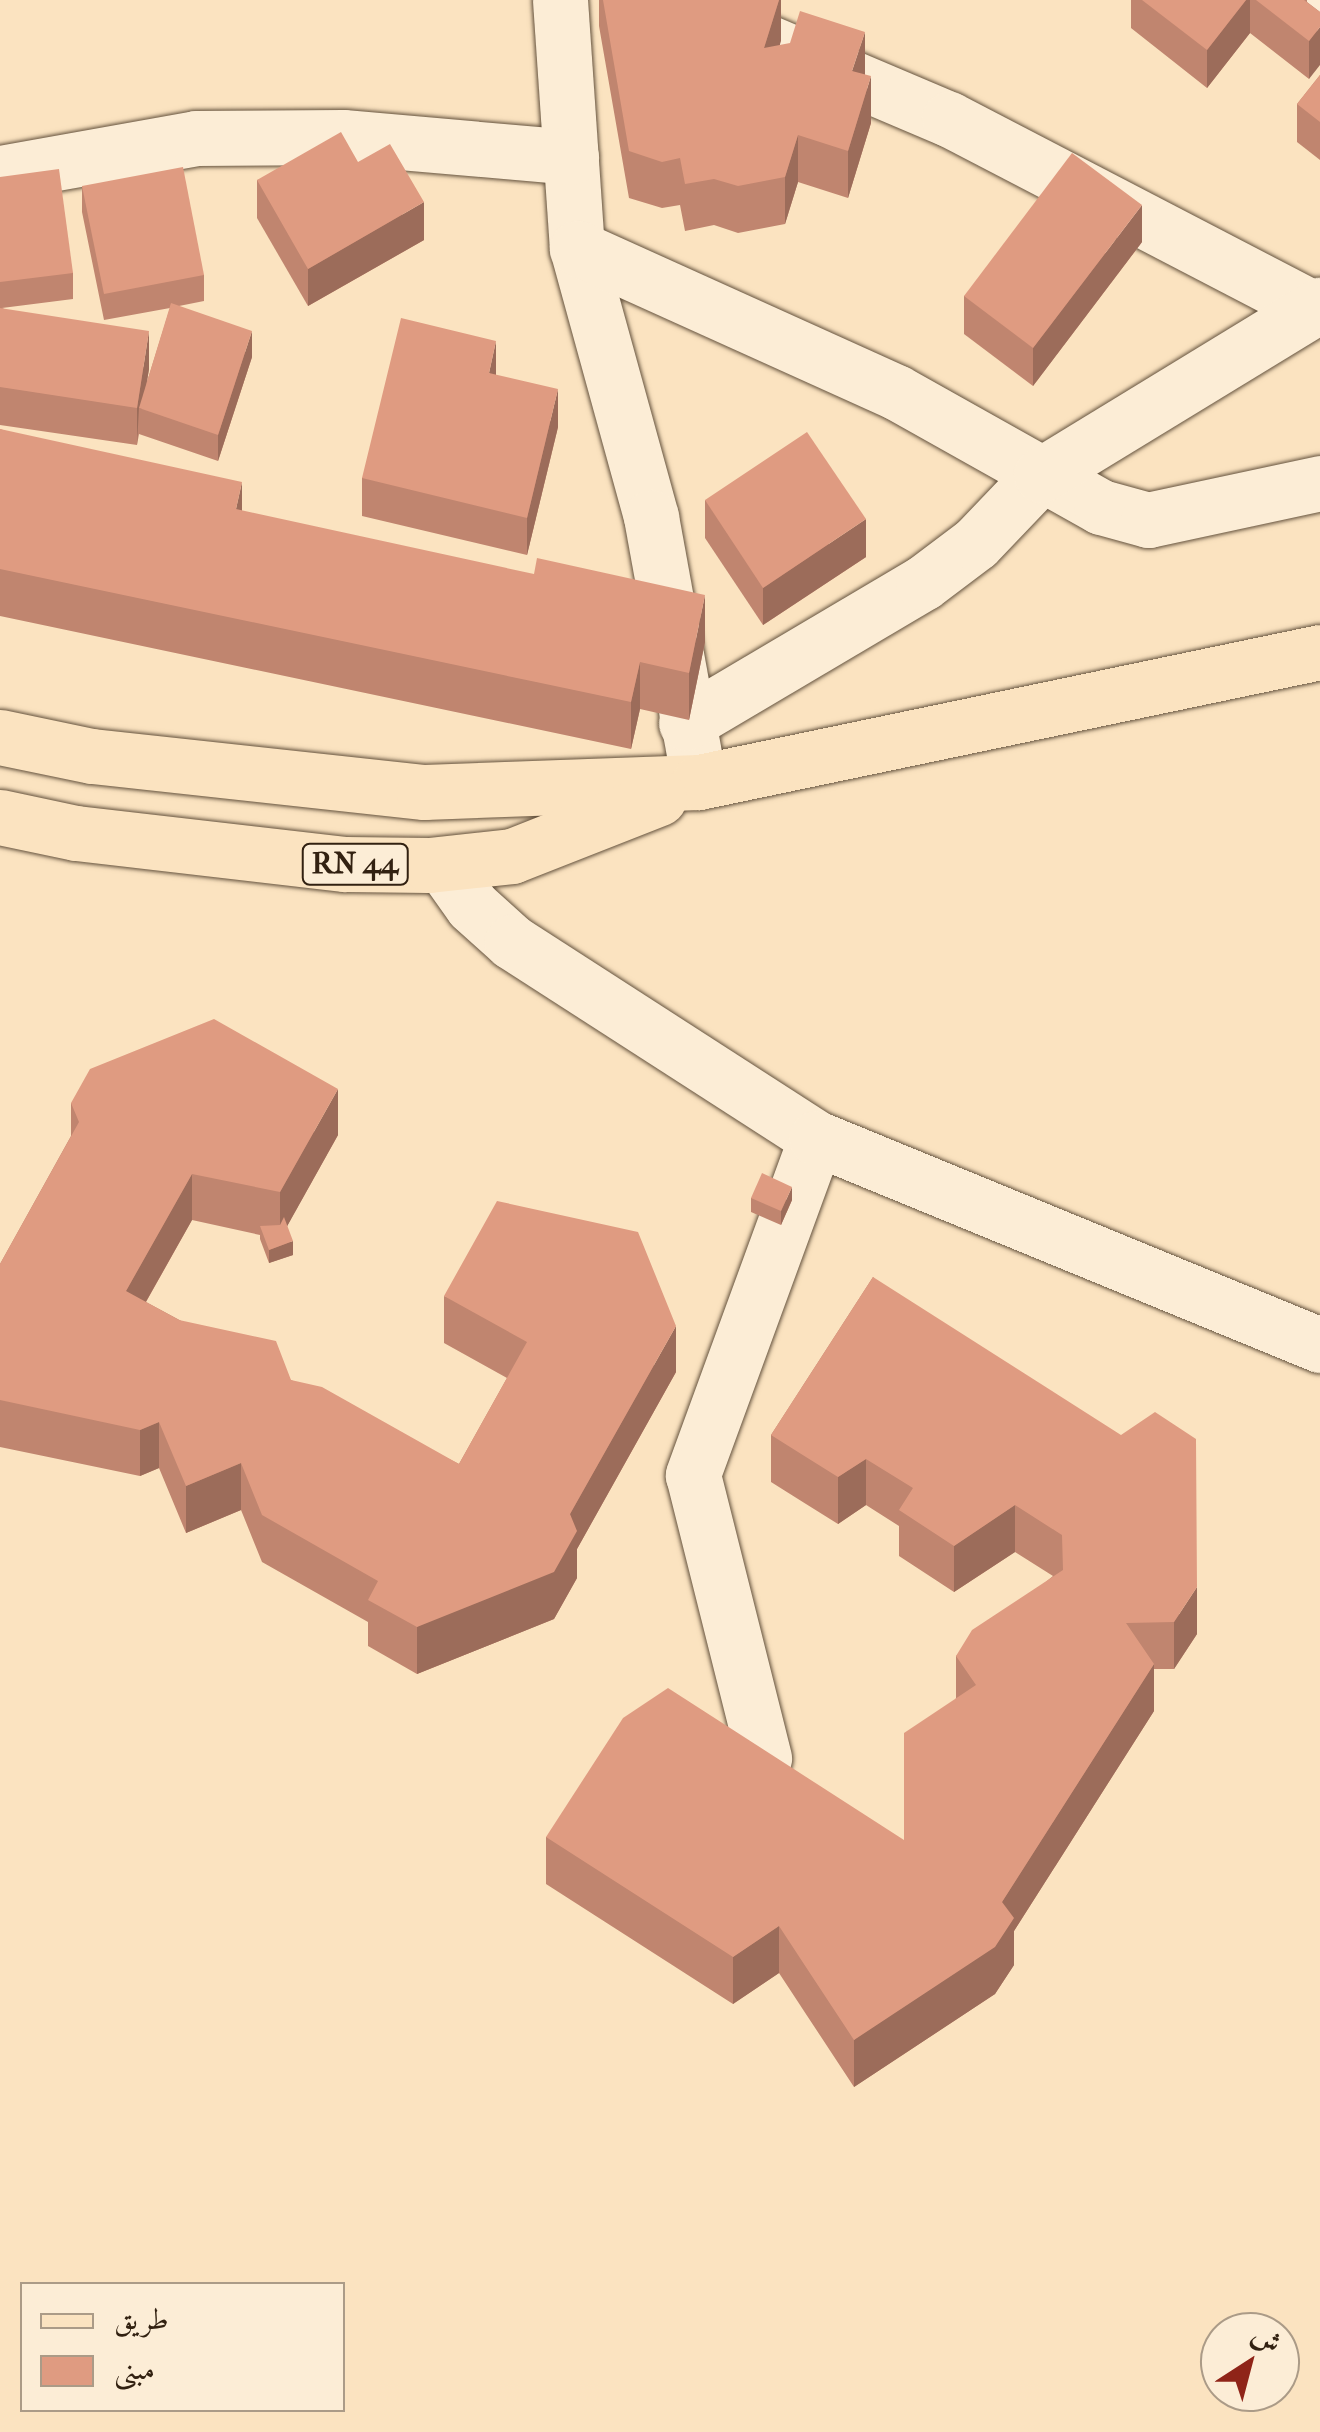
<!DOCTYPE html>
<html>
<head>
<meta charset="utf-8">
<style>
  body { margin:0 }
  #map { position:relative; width:1320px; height:2432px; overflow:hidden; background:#fbe3c0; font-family:"IM FELL French Canon",Amiri,serif }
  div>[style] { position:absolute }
  .roads { filter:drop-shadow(0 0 2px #64523d) drop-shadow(0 0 2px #64523d) }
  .minor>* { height:55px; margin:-27.5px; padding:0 27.5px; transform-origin:27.5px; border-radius:27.5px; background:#fcedd6 }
  .major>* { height:55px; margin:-27.5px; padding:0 27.5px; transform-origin:27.5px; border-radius:27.5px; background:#fbe3c0 }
  .wall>* { inset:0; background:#c0856f }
  .shaded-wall>* { inset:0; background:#9c6c5a }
  .building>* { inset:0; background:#df9b81 }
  span { translate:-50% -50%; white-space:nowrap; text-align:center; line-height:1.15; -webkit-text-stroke:10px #fcedd6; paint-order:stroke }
  .shield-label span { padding:2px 8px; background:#fcedd6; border:2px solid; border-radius:8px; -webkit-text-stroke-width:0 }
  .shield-label { font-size:30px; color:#322111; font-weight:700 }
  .legend { position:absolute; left:20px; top:2282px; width:325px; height:130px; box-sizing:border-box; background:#fcedd6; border:2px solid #ab9b87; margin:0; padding:12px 18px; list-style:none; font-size:30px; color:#322111 }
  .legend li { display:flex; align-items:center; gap:20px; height:50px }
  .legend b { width:50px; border:2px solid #ab9b87 }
  .north { position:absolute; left:1200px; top:2312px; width:100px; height:100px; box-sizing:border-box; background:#fcedd6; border:2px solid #ab9b87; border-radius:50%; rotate:36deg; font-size:28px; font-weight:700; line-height:40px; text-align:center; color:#322111 }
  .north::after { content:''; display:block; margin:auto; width:35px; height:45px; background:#8f2418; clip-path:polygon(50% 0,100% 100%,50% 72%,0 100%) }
</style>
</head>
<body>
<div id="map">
  <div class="roads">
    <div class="minor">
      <i style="left:560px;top:0;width:249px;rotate:86.1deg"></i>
      <i style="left:577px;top:248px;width:279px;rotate:74.6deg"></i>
      <i style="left:651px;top:517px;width:269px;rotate:79.7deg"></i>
      <i style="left:668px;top:0;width:305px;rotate:23deg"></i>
      <i style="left:949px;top:119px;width:411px;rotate:27.5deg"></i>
      <i style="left:1307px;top:0;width:18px;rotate:43deg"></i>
      <i style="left:0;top:173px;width:199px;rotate:-10.1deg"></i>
      <i style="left:196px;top:138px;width:147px;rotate:-0.4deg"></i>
      <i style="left:343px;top:137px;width:229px;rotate:5deg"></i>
      <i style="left:577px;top:248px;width:350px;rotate:24.3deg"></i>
      <i style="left:896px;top:392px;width:235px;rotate:29.3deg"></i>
      <i style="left:1101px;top:507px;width:49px;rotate:15.5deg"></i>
      <i style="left:1148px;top:520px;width:176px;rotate:-12.1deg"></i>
      <i style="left:686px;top:723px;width:275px;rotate:-30.6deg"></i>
      <i style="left:923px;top:583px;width:66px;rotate:-37deg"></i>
      <i style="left:976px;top:543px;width:94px;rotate:-46.3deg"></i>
      <i style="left:1041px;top:475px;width:327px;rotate:-31.4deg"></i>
      <i style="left:443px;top:865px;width:50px;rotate:54.7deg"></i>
      <i style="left:472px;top:906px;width:54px;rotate:42deg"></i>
      <i style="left:512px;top:942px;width:362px;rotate:32.8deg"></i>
      <i style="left:816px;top:1138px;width:359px;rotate:110.1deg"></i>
      <i style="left:693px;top:1475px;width:292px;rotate:75.9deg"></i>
      <i style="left:816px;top:1138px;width:545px;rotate:22.33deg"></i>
    </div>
    <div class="major">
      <i style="left:0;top:737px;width:94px;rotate:11.7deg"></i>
      <i style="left:92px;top:756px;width:334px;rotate:6.2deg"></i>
      <i style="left:424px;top:792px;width:275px;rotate:-2.1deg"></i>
      <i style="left:699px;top:782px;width:634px;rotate:-11.82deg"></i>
      <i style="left:0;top:817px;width:78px;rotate:11.9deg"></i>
      <i style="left:76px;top:833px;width:271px;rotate:6.6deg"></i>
      <i style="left:345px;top:864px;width:84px;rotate:0.7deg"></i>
      <i style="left:429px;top:865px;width:83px;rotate:-6.2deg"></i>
      <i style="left:512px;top:856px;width:158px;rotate:-21.5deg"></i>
    </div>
  </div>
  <div class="wall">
    <i style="clip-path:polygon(599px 0,781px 0,780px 45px,865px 75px,871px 123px,848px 198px,798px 182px,785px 224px,738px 233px,714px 225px,685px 231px,680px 205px,662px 208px,629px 198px,599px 26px)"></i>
    <i style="clip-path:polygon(1131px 0,1307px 0,1307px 2px,1320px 12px,1309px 79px,1250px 33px,1207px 88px,1131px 28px)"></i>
    <i style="clip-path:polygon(1320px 75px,1320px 160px,1297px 142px,1297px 104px)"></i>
    <i style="clip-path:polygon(358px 162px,424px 240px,308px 306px,257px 218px,257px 180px)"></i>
    <i style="clip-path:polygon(0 177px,73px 273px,73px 299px,2px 308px,149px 369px,147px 382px,170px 308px,104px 320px,82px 212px,82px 186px,204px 275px,204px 301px,179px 306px,252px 357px,218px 461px,139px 434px,137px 445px,0 425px)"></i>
    <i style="clip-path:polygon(1142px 242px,1033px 386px,964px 334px,964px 296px)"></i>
    <i style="clip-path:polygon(496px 375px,558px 427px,527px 555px,362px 516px,362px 478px)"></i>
    <i style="clip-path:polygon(0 429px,242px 511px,705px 642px,689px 720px,640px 709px,631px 749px,0 616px)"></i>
    <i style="clip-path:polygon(705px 500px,866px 557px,763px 625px,705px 538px)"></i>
    <i style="clip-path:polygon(71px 1103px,338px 1135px,287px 1226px,293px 1255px,269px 1263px,260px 1239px,260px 1235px,192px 1220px,146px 1302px,291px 1380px,459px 1464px,507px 1378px,444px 1343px,444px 1296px,676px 1372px,577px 1549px,577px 1578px,554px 1619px,417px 1674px,368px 1646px,368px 1622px,262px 1562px,241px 1510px,186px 1533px,159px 1468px,140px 1476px,0 1447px,0 1264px,71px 1136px)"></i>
    <i style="clip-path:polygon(751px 1198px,792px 1200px,781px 1225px,751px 1212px)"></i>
    <i style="clip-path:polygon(873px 1277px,1197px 1634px,1174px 1669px,1154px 1669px,1154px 1711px,1014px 1931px,1014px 1965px,995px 1994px,854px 2087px,779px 1973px,733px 2004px,546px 1884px,546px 1837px,904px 1840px,956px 1698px,956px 1656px,1053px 1576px,1015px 1552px,954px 1592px,899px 1556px,899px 1526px,866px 1505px,838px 1524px,771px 1482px,771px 1435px)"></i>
  </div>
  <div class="shaded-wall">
    <i style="clip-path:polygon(779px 0,781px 0,781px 41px,764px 94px,764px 48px)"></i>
    <i style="clip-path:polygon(1246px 0,1250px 0,1250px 33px,1207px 88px,1207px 50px)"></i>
    <i style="clip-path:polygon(1320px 27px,1320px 65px,1309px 79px,1309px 41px)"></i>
    <i style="clip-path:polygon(865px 32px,865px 79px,852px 71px)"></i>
    <i style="clip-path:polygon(871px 76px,871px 123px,848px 198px,848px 151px)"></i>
    <i style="clip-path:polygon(798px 135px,798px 182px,785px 224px,785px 177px)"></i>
    <i style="clip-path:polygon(424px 202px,424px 240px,308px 306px,308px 269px)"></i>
    <i style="clip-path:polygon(1142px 205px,1142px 242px,1033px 386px,1033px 348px)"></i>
    <i style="clip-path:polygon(149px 331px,149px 369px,142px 409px,139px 408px,137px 445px,137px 408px)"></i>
    <i style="clip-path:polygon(252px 331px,252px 357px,218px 461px,218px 435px)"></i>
    <i style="clip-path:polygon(496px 341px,496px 379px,489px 373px)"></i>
    <i style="clip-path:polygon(558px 389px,558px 427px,527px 555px,527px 518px)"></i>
    <i style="clip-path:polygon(242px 482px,242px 529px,236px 509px)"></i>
    <i style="clip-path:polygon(866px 519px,866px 557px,763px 625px,763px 588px)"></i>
    <i style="clip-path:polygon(705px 595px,705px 642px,689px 720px,689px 673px)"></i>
    <i style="clip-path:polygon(640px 662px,640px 709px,631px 749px,631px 702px)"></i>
    <i style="clip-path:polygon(338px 1089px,338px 1135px,280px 1239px,280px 1192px)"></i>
    <i style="clip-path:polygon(192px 1174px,192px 1220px,126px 1337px,126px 1291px)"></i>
    <i style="clip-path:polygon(792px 1187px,792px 1200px,781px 1225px,781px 1211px)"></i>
    <i style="clip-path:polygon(293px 1241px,293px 1255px,269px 1263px,269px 1250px)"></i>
    <i style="clip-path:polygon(676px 1326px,676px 1372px,577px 1549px,577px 1578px,554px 1619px,417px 1674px,417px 1627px,570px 1514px)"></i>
    <i style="clip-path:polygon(159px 1422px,159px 1468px,140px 1476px,140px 1430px)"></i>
    <i style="clip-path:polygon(866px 1459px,866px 1505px,838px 1524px,838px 1477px)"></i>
    <i style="clip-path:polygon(241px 1463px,241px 1510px,186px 1533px,186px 1486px)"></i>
    <i style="clip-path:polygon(1015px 1505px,1015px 1552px,954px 1592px,954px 1546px)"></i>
    <i style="clip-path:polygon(1197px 1587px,1197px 1634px,1174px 1669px,1174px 1622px)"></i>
    <i style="clip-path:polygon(1154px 1664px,1154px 1711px,1014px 1931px,1014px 1965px,995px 1994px,854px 2087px,854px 2040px,1002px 1902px)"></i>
    <i style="clip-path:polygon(779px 1926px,779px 1973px,733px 2004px,733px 1957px)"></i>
  </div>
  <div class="building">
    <i style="clip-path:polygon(603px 0,779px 0,764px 48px,790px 43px,800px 11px,865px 32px,852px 71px,871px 76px,848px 151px,798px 135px,785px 177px,738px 186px,714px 179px,685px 184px,680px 158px,662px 162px,629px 151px)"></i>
    <i style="clip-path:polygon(1142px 0,1246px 0,1207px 50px)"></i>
    <i style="clip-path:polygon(1256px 0,1304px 0,1320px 12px,1320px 27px,1309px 41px)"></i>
    <i style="clip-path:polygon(1320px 75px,1320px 122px,1297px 104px)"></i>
    <i style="clip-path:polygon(341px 132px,358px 162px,390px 144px,424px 202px,308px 269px,257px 180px)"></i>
    <i style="clip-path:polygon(1072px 153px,1142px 205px,1033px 348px,964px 296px)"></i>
    <i style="clip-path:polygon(183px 167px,204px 275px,104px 294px,82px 186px)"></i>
    <i style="clip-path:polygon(59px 169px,73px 273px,0 282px,0 177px)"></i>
    <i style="clip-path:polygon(171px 303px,252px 331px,218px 435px,139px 408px)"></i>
    <i style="clip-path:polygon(0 308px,149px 331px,137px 408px,0 387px)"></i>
    <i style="clip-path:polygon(401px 318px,496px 341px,489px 373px,558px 389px,527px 518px,362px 478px)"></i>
    <i style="clip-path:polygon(0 429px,242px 482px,236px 509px,534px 574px,537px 558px,705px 595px,689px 673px,640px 662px,631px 702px,0 569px)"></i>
    <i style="clip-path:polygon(807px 432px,866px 519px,763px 588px,705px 500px)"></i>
    <i style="clip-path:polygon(214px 1019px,338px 1089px,280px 1192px,192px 1174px,126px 1291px,179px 1320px,276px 1341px,291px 1380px,322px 1387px,459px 1464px,527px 1342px,444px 1296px,497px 1201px,638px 1232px,676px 1326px,570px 1514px,577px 1531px,554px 1572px,417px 1627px,368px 1600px,378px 1581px,262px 1515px,241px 1463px,186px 1486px,159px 1422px,140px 1430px,0 1400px,0 1264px,79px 1122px,71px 1103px,90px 1069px)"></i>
    <i style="clip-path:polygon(762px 1173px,792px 1187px,781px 1211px,751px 1198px)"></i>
    <i style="clip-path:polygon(284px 1217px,293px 1241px,269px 1250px,260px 1226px,280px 1225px)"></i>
    <i style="clip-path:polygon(873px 1277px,1121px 1435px,1155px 1412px,1196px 1439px,1197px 1587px,1174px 1622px,1126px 1623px,1154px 1664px,1002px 1902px,1014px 1918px,995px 1947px,854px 2040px,779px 1926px,733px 1957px,546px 1837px,623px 1718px,668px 1688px,904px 1840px,904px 1733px,976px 1685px,956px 1656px,972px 1630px,1063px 1570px,1062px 1535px,1015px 1505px,954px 1546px,899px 1510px,913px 1488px,866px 1459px,838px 1477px,771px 1435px)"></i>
  </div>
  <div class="shield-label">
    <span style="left:355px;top:864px">RN 44</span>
  </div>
  <ul class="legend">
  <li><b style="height:12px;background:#fbe3c0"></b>طريق</li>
  <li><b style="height:28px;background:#df9b81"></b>مبنى</li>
  </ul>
  <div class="north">ش</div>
</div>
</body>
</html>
